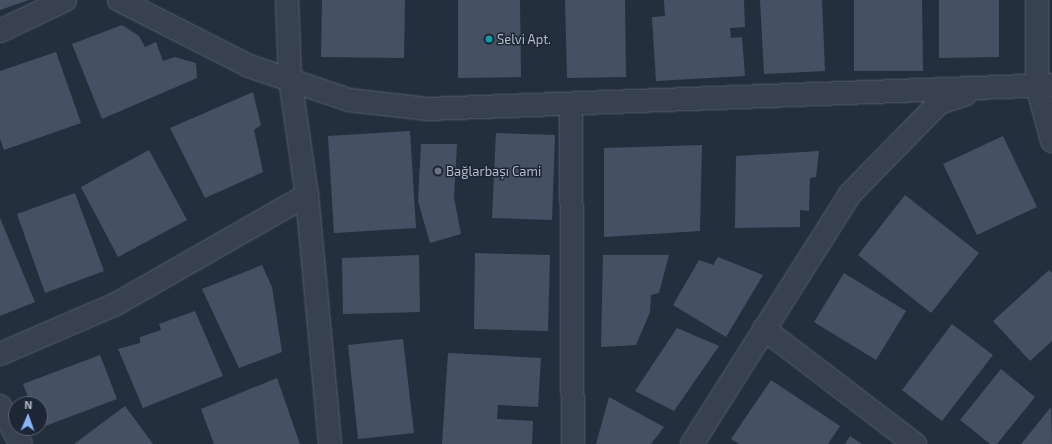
<!DOCTYPE html>
<html>
<head>
<meta charset="utf-8">
<style>
  body { margin:0 }
  #map { position:relative; width:1052px; height:444px; overflow:hidden; background:#242f3e; font-family:"Exo 2",sans-serif }
  div>[style] { position:absolute }
  .building>* { inset:0; background:#455162 }
  .roads { filter:drop-shadow(0 0 1px #565f6c) drop-shadow(0 0 1px #565f6c) }
  .street>* { height:22px; margin:-11px; padding:0 11px; transform-origin:11px; border-radius:11px; background:#38414e }
  .dots>* { width:11px; height:11px; translate:-50% -50%; box-sizing:border-box; border:2px solid #1d2633; border-radius:50% }
  span { translate:-50% -50%; white-space:nowrap; text-align:center; line-height:1.15; -webkit-text-stroke:3px #1d2633; paint-order:stroke }
  .poi-label { font-size:13px; color:#b4bcc9 }
  .left { translate:0 -50%; text-align:left }
  .north { position:absolute; left:8px; top:396px; width:40px; height:40px; box-sizing:border-box; background:#1d2633; border:1px solid #59626f; border-radius:50%; rotate:2deg; font-size:11px; font-weight:700; line-height:16px; text-align:center; color:#b4bcc9 }
  .north::after { content:''; display:block; margin:auto; width:14px; height:18px; background:#8ab4f8; clip-path:polygon(50% 0,100% 100%,50% 72%,0 100%) }
</style>
</head>
<body>
<div id="map">
  <div class="building">
    <i style="clip-path:polygon(0 0,29px 0,0 10px)"></i>
    <i style="clip-path:polygon(322px 0,405px 0,404px 58px,321px 57px)"></i>
    <i style="clip-path:polygon(458px 0,520px 0,521px 77px,458px 78px)"></i>
    <i style="clip-path:polygon(565px 0,625px 0,626px 77px,567px 78px)"></i>
    <i style="clip-path:polygon(664px 0,744px 0,745px 27px,730px 28px,731px 38px,742px 37px,745px 76px,656px 81px,652px 17px,665px 16px)"></i>
    <i style="clip-path:polygon(760px 0,822px 0,825px 71px,764px 74px)"></i>
    <i style="clip-path:polygon(854px 0,922px 0,923px 71px,854px 71px)"></i>
    <i style="clip-path:polygon(939px 0,999px 0,999px 57px,939px 58px)"></i>
    <i style="clip-path:polygon(122px 25px,139px 36px,145px 47px,156px 42px,163px 61px,175px 57px,196px 63px,197px 78px,102px 119px,72px 44px)"></i>
    <i style="clip-path:polygon(56px 52px,81px 123px,4px 150px,0 139px,0 71px)"></i>
    <i style="clip-path:polygon(253px 92px,261px 125px,254px 130px,263px 172px,205px 198px,170px 128px)"></i>
    <i style="clip-path:polygon(410px 131px,416px 228px,334px 233px,328px 136px)"></i>
    <i style="clip-path:polygon(496px 133px,555px 135px,552px 220px,492px 218px)"></i>
    <i style="clip-path:polygon(1003px 136px,1037px 207px,977px 235px,943px 164px)"></i>
    <i style="clip-path:polygon(421px 144px,457px 144px,454px 198px,461px 234px,430px 243px,418px 201px)"></i>
    <i style="clip-path:polygon(702px 145px,700px 231px,604px 237px,604px 148px)"></i>
    <i style="clip-path:polygon(149px 150px,187px 220px,118px 257px,81px 187px)"></i>
    <i style="clip-path:polygon(819px 151px,816px 177px,810px 178px,809px 211px,800px 210px,800px 227px,735px 228px,736px 156px)"></i>
    <i style="clip-path:polygon(75px 193px,104px 271px,45px 293px,17px 214px)"></i>
    <i style="clip-path:polygon(905px 195px,979px 253px,931px 313px,858px 255px)"></i>
    <i style="clip-path:polygon(0 218px,35px 302px,0 316px)"></i>
    <i style="clip-path:polygon(475px 253px,550px 255px,548px 331px,474px 329px)"></i>
    <i style="clip-path:polygon(419px 255px,420px 312px,343px 314px,342px 258px)"></i>
    <i style="clip-path:polygon(603px 255px,669px 255px,659px 293px,651px 295px,650px 312px,636px 345px,601px 347px)"></i>
    <i style="clip-path:polygon(718px 257px,763px 275px,726px 337px,673px 305px,699px 260px,713px 265px)"></i>
    <i style="clip-path:polygon(262px 265px,272px 287px,282px 352px,239px 368px,202px 289px)"></i>
    <i style="clip-path:polygon(1049px 270px,1052px 273px,1052px 341px,1030px 361px,993px 321px)"></i>
    <i style="clip-path:polygon(844px 273px,906px 311px,876px 360px,814px 322px)"></i>
    <i style="clip-path:polygon(195px 311px,223px 376px,143px 408px,118px 349px,140px 343px,140px 337px,161px 330px,159px 324px)"></i>
    <i style="clip-path:polygon(952px 324px,993px 355px,942px 421px,902px 390px)"></i>
    <i style="clip-path:polygon(677px 328px,719px 346px,674px 411px,635px 391px)"></i>
    <i style="clip-path:polygon(403px 339px,414px 433px,358px 439px,348px 345px)"></i>
    <i style="clip-path:polygon(448px 353px,541px 358px,538px 407px,498px 405px,497px 419px,533px 421px,532px 444px,442px 444px)"></i>
    <i style="clip-path:polygon(100px 355px,117px 399px,40px 428px,40px 404px,31px 404px,23px 384px)"></i>
    <i style="clip-path:polygon(1001px 369px,1035px 397px,997px 444px,990px 444px,960px 420px)"></i>
    <i style="clip-path:polygon(277px 378px,300px 444px,214px 444px,201px 409px)"></i>
    <i style="clip-path:polygon(771px 380px,840px 426px,828px 444px,739px 444px,731px 439px)"></i>
    <i style="clip-path:polygon(609px 397px,664px 427px,651px 444px,596px 444px)"></i>
    <i style="clip-path:polygon(125px 406px,153px 444px,74px 444px)"></i>
    <i style="clip-path:polygon(1051px 407px,1052px 444px,1021px 444px)"></i>
    <i style="clip-path:polygon(850px 436px,862px 444px,845px 444px)"></i>
  </div>
  <div class="roads">
    <div class="street">
      <i style="left:119px;top:0;width:146px;rotate:26.9deg"></i>
      <i style="left:249px;top:66px;width:106px;rotate:18.8deg"></i>
      <i style="left:349px;top:100px;width:80px;rotate:6.5deg"></i>
      <i style="left:428px;top:109px;width:624px;rotate:-2.2deg"></i>
      <i style="left:287px;top:0;width:79px;rotate:87.8deg"></i>
      <i style="left:290px;top:79px;width:117px;rotate:81.7deg"></i>
      <i style="left:307px;top:195px;width:250px;rotate:84.7deg"></i>
      <i style="left:1037px;top:0;width:85px;rotate:90deg"></i>
      <i style="left:1037px;top:85px;width:58px;rotate:75deg"></i>
      <i style="left:0;top:31px;width:72px;rotate:-25.5deg"></i>
      <i style="left:571px;top:106px;width:338px;rotate:89.7deg"></i>
      <i style="left:764px;top:329px;width:190px;rotate:37.3deg"></i>
      <i style="left:0;top:354px;width:126px;rotate:-23.3deg"></i>
      <i style="left:116px;top:304px;width:220px;rotate:-29.7deg"></i>
      <i style="left:0;top:406px;width:43px;rotate:61.1deg"></i>
      <i style="left:692px;top:444px;width:296px;rotate:-57.7deg"></i>
      <i style="left:850px;top:194px;width:127px;rotate:-45.6deg"></i>
      <i style="left:939px;top:103px;width:28px;rotate:-18deg"></i>
    </div>
  </div>
  <div class="dots">
    <i style="left:489px;top:39px;background:#0f9aa8"></i>
    <i style="left:438px;top:171px;background:#6b7280"></i>
  </div>
  <div class="poi-label">
    <span class="left" style="left:497px;top:39px">Selvi Apt.</span>
    <span class="left" style="left:446px;top:171px">Bağlarbaşı Cami</span>
  </div>
  <div class="north">N</div>
</div>
</body>
</html>
